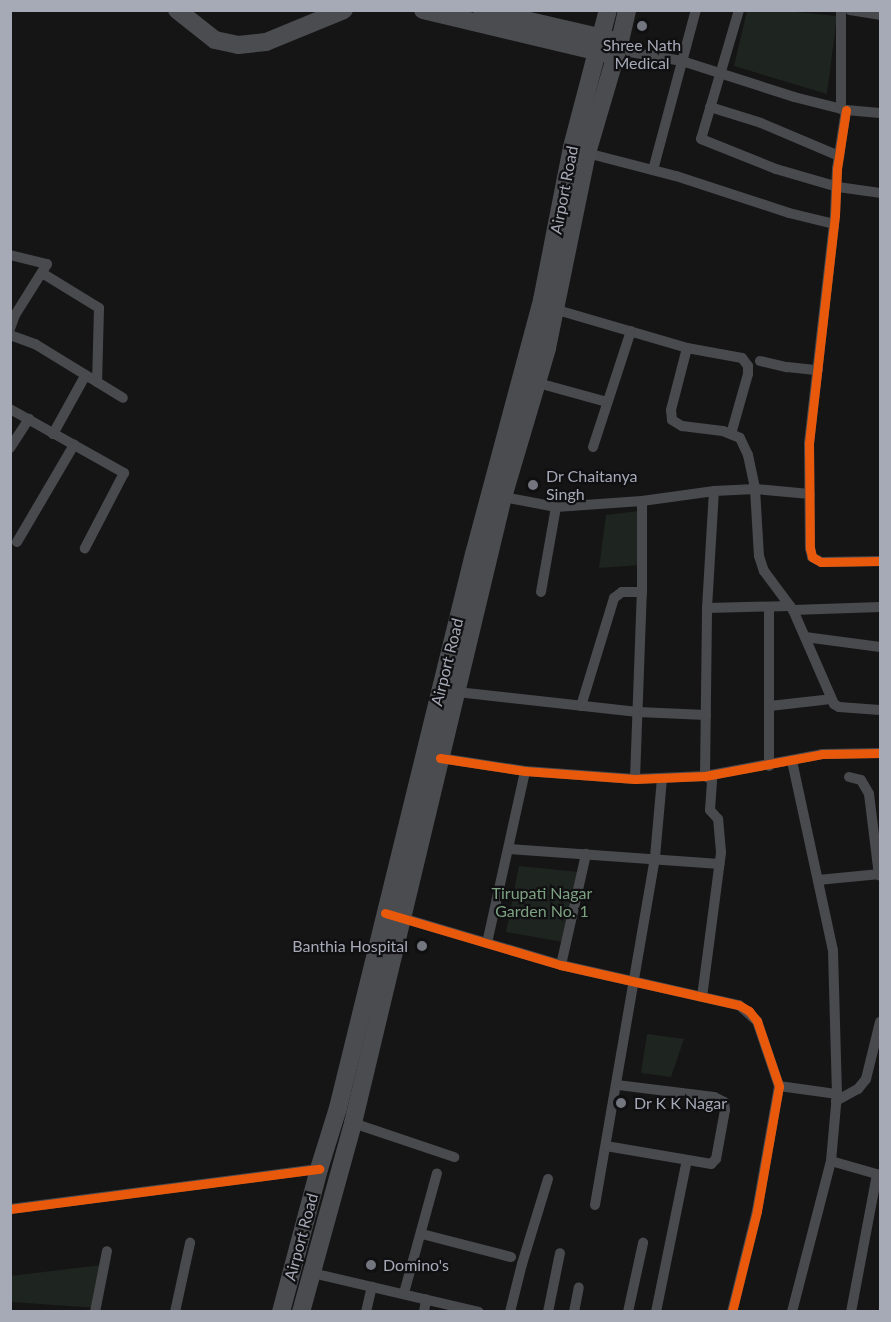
<!DOCTYPE html>
<html>
<head>
<meta charset="utf-8">
<style>
  body { margin:0 }
  #map { position:relative; width:891px; height:1322px; overflow:hidden; background:#151515; font-family:Lato,sans-serif }
  div>[style] { position:absolute }
  .green>* { inset:0; background:#1e241f }
  .street>* { height:10px; margin:-5px; padding:0 5px; transform-origin:5px; border-radius:5px; background:#494a4e }
  .primary>* { height:18px; margin:-9px; padding:0 9px; transform-origin:9px; border-radius:9px; background:#4b4c50 }
  .cycleway>* { height:9px; margin:-4.5px; padding:0 4.5px; transform-origin:4.5px; border-radius:4.5px; background:#e8590c }
  .dots>* { width:16px; height:16px; translate:-50% -50%; box-sizing:border-box; border:3px solid #100f11; border-radius:50% }
  span { translate:-50% -50%; white-space:nowrap; text-align:center; line-height:1.15; -webkit-text-stroke:4.5px #100f11; paint-order:stroke }
  .poi-label { font-size:16px; color:#a6aab7 }
  .left { translate:0 -50%; text-align:left }
  .right { translate:-100% -50%; text-align:right }
  .street-label { font-size:16px; color:#a6aab7 }
  .park-label { font-size:16px; color:#7da282 }
  .frame { position:absolute; inset:0; border:12px solid #a6aab7; pointer-events:none }
</style>
</head>
<body>
<div id="map">
  <div class="green">
    <i style="clip-path:polygon(747px 11px,785px 11px,837px 16px,827px 94px,734px 66px)"></i>
    <i style="clip-path:polygon(639px 511px,640px 565px,599px 568px,606px 515px)"></i>
    <i style="clip-path:polygon(519px 866px,579px 872px,563px 942px,506px 932px)"></i>
    <i style="clip-path:polygon(647px 1034px,684px 1039px,671px 1077px,641px 1073px)"></i>
    <i style="clip-path:polygon(110px 1264px,98px 1308px,11px 1302px,10px 1276px)"></i>
  </div>
  <div class="street">
    <i style="left:739px;top:10px;width:134px;rotate:106.4deg"></i>
    <i style="left:701px;top:139px;width:81px;rotate:21.8deg"></i>
    <i style="left:776px;top:169px;width:65px;rotate:16.2deg"></i>
    <i style="left:838px;top:187px;width:42px;rotate:8.1deg"></i>
    <i style="left:841px;top:10px;width:99px;rotate:90deg"></i>
    <i style="left:850px;top:10px;width:30px;rotate:9deg"></i>
    <i style="left:630px;top:52px;width:53px;rotate:9.8deg"></i>
    <i style="left:682px;top:61px;width:118px;rotate:17.8deg"></i>
    <i style="left:794px;top:97px;width:54px;rotate:14deg"></i>
    <i style="left:846px;top:110px;width:34px;rotate:5deg"></i>
    <i style="left:710px;top:107px;width:53px;rotate:17.4deg"></i>
    <i style="left:761px;top:123px;width:85px;rotate:22.9deg"></i>
    <i style="left:846px;top:110px;width:60px;rotate:98.7deg"></i>
    <i style="left:837px;top:169px;width:46px;rotate:92.5deg"></i>
    <i style="left:835px;top:215px;width:229px;rotate:96.5deg"></i>
    <i style="left:809px;top:443px;width:105px;rotate:89.5deg"></i>
    <i style="left:810px;top:548px;width:9px;rotate:77deg"></i>
    <i style="left:812px;top:557px;width:10px;rotate:29deg"></i>
    <i style="left:821px;top:562px;width:59px;rotate:-1deg"></i>
    <i style="left:583px;top:152px;width:96px;rotate:14.5deg"></i>
    <i style="left:676px;top:176px;width:119px;rotate:18.1deg"></i>
    <i style="left:789px;top:213px;width:46px;rotate:13.7deg"></i>
    <i style="left:653px;top:170px;width:166px;rotate:-75deg"></i>
    <i style="left:10px;top:255px;width:38px;rotate:14deg"></i>
    <i style="left:47px;top:264px;width:60px;rotate:122.1deg"></i>
    <i style="left:15px;top:315px;width:15px;rotate:110deg"></i>
    <i style="left:42px;top:273px;width:67px;rotate:31.6deg"></i>
    <i style="left:99px;top:308px;width:74px;rotate:91.5deg"></i>
    <i style="left:554px;top:309px;width:139px;rotate:16.3deg"></i>
    <i style="left:687px;top:348px;width:56px;rotate:10.3deg"></i>
    <i style="left:742px;top:358px;width:10px;rotate:53deg"></i>
    <i style="left:748px;top:366px;width:8px;rotate:90deg"></i>
    <i style="left:748px;top:374px;width:62px;rotate:105.8deg"></i>
    <i style="left:10px;top:335px;width:27px;rotate:20deg"></i>
    <i style="left:35px;top:344px;width:103px;rotate:31.5deg"></i>
    <i style="left:687px;top:348px;width:64px;rotate:104.5deg"></i>
    <i style="left:671px;top:410px;width:10px;rotate:84deg"></i>
    <i style="left:672px;top:420px;width:12px;rotate:31deg"></i>
    <i style="left:682px;top:426px;width:41px;rotate:7deg"></i>
    <i style="left:723px;top:431px;width:18px;rotate:22deg"></i>
    <i style="left:740px;top:438px;width:19px;rotate:65deg"></i>
    <i style="left:748px;top:455px;width:35px;rotate:78deg"></i>
    <i style="left:755px;top:489px;width:67px;rotate:86.6deg"></i>
    <i style="left:759px;top:556px;width:16px;rotate:72deg"></i>
    <i style="left:764px;top:571px;width:49px;rotate:53.4deg"></i>
    <i style="left:793px;top:610px;width:103px;rotate:66.4deg"></i>
    <i style="left:834px;top:704px;width:6px;rotate:31deg"></i>
    <i style="left:839px;top:707px;width:41px;rotate:4.2deg"></i>
    <i style="left:760px;top:361px;width:28px;rotate:13deg"></i>
    <i style="left:787px;top:367px;width:31px;rotate:6deg"></i>
    <i style="left:538px;top:383px;width:72px;rotate:15.4deg"></i>
    <i style="left:10px;top:409px;width:131px;rotate:29.3deg"></i>
    <i style="left:124px;top:473px;width:85px;rotate:117.5deg"></i>
    <i style="left:53px;top:434px;width:66px;rotate:-61.1deg"></i>
    <i style="left:593px;top:447px;width:122px;rotate:-71.9deg"></i>
    <i style="left:10px;top:448px;width:35px;rotate:-57deg"></i>
    <i style="left:503px;top:497px;width:54px;rotate:10.7deg"></i>
    <i style="left:556px;top:507px;width:86px;rotate:-4deg"></i>
    <i style="left:642px;top:501px;width:73px;rotate:-7.9deg"></i>
    <i style="left:714px;top:491px;width:41px;rotate:-2.8deg"></i>
    <i style="left:755px;top:489px;width:55px;rotate:5.2deg"></i>
    <i style="left:17px;top:542px;width:113px;rotate:-59.6deg"></i>
    <i style="left:541px;top:592px;width:86px;rotate:-80deg"></i>
    <i style="left:769px;top:607px;width:159px;rotate:90deg"></i>
    <i style="left:707px;top:608px;width:83px;rotate:-1.4deg"></i>
    <i style="left:793px;top:610px;width:87px;rotate:-2deg"></i>
    <i style="left:805px;top:637px;width:76px;rotate:7.6deg"></i>
    <i style="left:457px;top:692px;width:182px;rotate:6.3deg"></i>
    <i style="left:638px;top:712px;width:68px;rotate:2.5deg"></i>
    <i style="left:581px;top:706px;width:113px;rotate:-73deg"></i>
    <i style="left:614px;top:598px;width:10px;rotate:-37deg"></i>
    <i style="left:622px;top:592px;width:20px"></i>
    <i style="left:770px;top:706px;width:61px;rotate:-6.5deg"></i>
    <i style="left:440px;top:758px;width:86px;rotate:8.7deg"></i>
    <i style="left:525px;top:771px;width:110px;rotate:4.2deg"></i>
    <i style="left:635px;top:779px;width:70px;rotate:-2.5deg"></i>
    <i style="left:705px;top:776px;width:119px;rotate:-10.6deg"></i>
    <i style="left:822px;top:754px;width:58px;rotate:-1deg"></i>
    <i style="left:792px;top:761px;width:194px;rotate:77.8deg"></i>
    <i style="left:833px;top:951px;width:143px;rotate:88.4deg"></i>
    <i style="left:837px;top:1094px;width:67px;rotate:95.1deg"></i>
    <i style="left:831px;top:1161px;width:156px;rotate:104.5deg"></i>
    <i style="left:849px;top:777px;width:12px;rotate:14deg"></i>
    <i style="left:861px;top:780px;width:16px;rotate:60deg"></i>
    <i style="left:869px;top:794px;width:82px;rotate:83deg"></i>
    <i style="left:635px;top:779px;width:187px;rotate:-87.9deg"></i>
    <i style="left:642px;top:592px;width:91px;rotate:-90deg"></i>
    <i style="left:509px;top:849px;width:211px;rotate:4.1deg"></i>
    <i style="left:818px;top:880px;width:62px;rotate:-5.5deg"></i>
    <i style="left:399px;top:917px;width:169px;rotate:16.5deg"></i>
    <i style="left:561px;top:965px;width:182px;rotate:12.7deg"></i>
    <i style="left:739px;top:1005px;width:24px;rotate:42deg"></i>
    <i style="left:757px;top:1021px;width:69px;rotate:71.3deg"></i>
    <i style="left:779px;top:1086px;width:127px;rotate:100deg"></i>
    <i style="left:757px;top:1211px;width:104px;rotate:103.9deg"></i>
    <i style="left:487px;top:943px;width:176px;rotate:-77.5deg"></i>
    <i style="left:561px;top:965px;width:114px;rotate:-77.3deg"></i>
    <i style="left:702px;top:997px;width:146px;rotate:-82.5deg"></i>
    <i style="left:721px;top:852px;width:33px;rotate:-95deg"></i>
    <i style="left:718px;top:819px;width:12px;rotate:-132deg"></i>
    <i style="left:710px;top:810px;width:30px;rotate:-86deg"></i>
    <i style="left:712px;top:780px;width:8px;rotate:-150deg"></i>
    <i style="left:705px;top:776px;width:168px;rotate:-89.3deg"></i>
    <i style="left:707px;top:608px;width:117px;rotate:-86.6deg"></i>
    <i style="left:779px;top:1086px;width:59px;rotate:7.9deg"></i>
    <i style="left:836px;top:1101px;width:25px;rotate:-29deg"></i>
    <i style="left:858px;top:1089px;width:13px;rotate:-51deg"></i>
    <i style="left:866px;top:1079px;width:59px;rotate:-76.2deg"></i>
    <i style="left:353px;top:1123px;width:107px;rotate:18.6deg"></i>
    <i style="left:606px;top:1146px;width:107px;rotate:9.7deg"></i>
    <i style="left:711px;top:1164px;width:7px;rotate:-45deg"></i>
    <i style="left:716px;top:1159px;width:50px;rotate:-79.6deg"></i>
    <i style="left:725px;top:1110px;width:8px;rotate:-97deg"></i>
    <i style="left:724px;top:1102px;width:11px;rotate:-153deg"></i>
    <i style="left:714px;top:1097px;width:98px;rotate:-172.9deg"></i>
    <i style="left:831px;top:1161px;width:51px;rotate:15.9deg"></i>
    <i style="left:595px;top:1205px;width:353px;rotate:-80.2deg"></i>
    <i style="left:655px;top:857px;width:78px;rotate:-84.9deg"></i>
    <i style="left:10px;top:1209px;width:312px;rotate:-7.4deg"></i>
    <i style="left:422px;top:1234px;width:92px;rotate:14.5deg"></i>
    <i style="left:312px;top:1273px;width:171px;rotate:13.1deg"></i>
    <i style="left:404px;top:1293px;width:124px;rotate:-74.6deg"></i>
    <i style="left:95px;top:1312px;width:62px;rotate:-78.9deg"></i>
    <i style="left:175px;top:1312px;width:71px;rotate:-77.7deg"></i>
    <i style="left:366px;top:1312px;width:26px;rotate:-77deg"></i>
    <i style="left:424px;top:1312px;width:13px;rotate:-81deg"></i>
    <i style="left:510px;top:1312px;width:49px;rotate:-76deg"></i>
    <i style="left:522px;top:1264px;width:89px;rotate:-73deg"></i>
    <i style="left:548px;top:1312px;width:60px;rotate:-78.5deg"></i>
    <i style="left:574px;top:1312px;width:25px;rotate:-79deg"></i>
    <i style="left:628px;top:1312px;width:71px;rotate:-77.7deg"></i>
    <i style="left:656px;top:1312px;width:155px;rotate:-78.5deg"></i>
    <i style="left:851px;top:1312px;width:140px;rotate:-79.3deg"></i>
  </div>
  <div class="primary">
    <i style="left:177px;top:10px;width:48px;rotate:38.3deg"></i>
    <i style="left:215px;top:40px;width:24px;rotate:12deg"></i>
    <i style="left:238px;top:45px;width:28px;rotate:-6deg"></i>
    <i style="left:266px;top:42px;width:84px;rotate:-22.3deg"></i>
    <i style="left:423px;top:10px;width:190px;rotate:13.4deg"></i>
    <i style="left:482px;top:10px;width:133px;rotate:13deg"></i>
    <i style="left:281px;top:1312px;width:148px;rotate:-75.1deg"></i>
    <i style="left:319px;top:1169px;width:64px;rotate:-72.7deg"></i>
    <i style="left:338px;top:1108px;width:570px;rotate:-76.21deg"></i>
    <i style="left:474px;top:554px;width:263px;rotate:-75deg"></i>
    <i style="left:542px;top:300px;width:156px;rotate:-78.9deg"></i>
    <i style="left:572px;top:147px;width:142px;rotate:-75.3deg"></i>
    <i style="left:301px;top:1312px;width:196px;rotate:-74.6deg"></i>
    <i style="left:353px;top:1123px;width:644px;rotate:-76.53deg"></i>
    <i style="left:503px;top:497px;width:155px;rotate:-73.5deg"></i>
    <i style="left:547px;top:348px;width:199px;rotate:-78.4deg"></i>
    <i style="left:587px;top:153px;width:117px;rotate:-73.6deg"></i>
    <i style="left:620px;top:41px;width:32px;rotate:-77deg"></i>
  </div>
  <div class="cycleway">
    <i style="left:846px;top:110px;width:60px;rotate:98.7deg"></i>
    <i style="left:837px;top:169px;width:46px;rotate:92.5deg"></i>
    <i style="left:835px;top:215px;width:229px;rotate:96.5deg"></i>
    <i style="left:809px;top:443px;width:105px;rotate:89.5deg"></i>
    <i style="left:810px;top:548px;width:9px;rotate:77deg"></i>
    <i style="left:812px;top:557px;width:10px;rotate:29deg"></i>
    <i style="left:821px;top:562px;width:59px;rotate:-1deg"></i>
    <i style="left:440px;top:758px;width:86px;rotate:8.7deg"></i>
    <i style="left:525px;top:771px;width:110px;rotate:4.2deg"></i>
    <i style="left:635px;top:779px;width:70px;rotate:-2.5deg"></i>
    <i style="left:705px;top:776px;width:119px;rotate:-10.6deg"></i>
    <i style="left:822px;top:754px;width:58px;rotate:-1deg"></i>
    <i style="left:385px;top:913px;width:184px;rotate:16.5deg"></i>
    <i style="left:561px;top:965px;width:182px;rotate:12.7deg"></i>
    <i style="left:739px;top:1005px;width:12px;rotate:31deg"></i>
    <i style="left:749px;top:1011px;width:13px;rotate:51deg"></i>
    <i style="left:757px;top:1021px;width:69px;rotate:71.3deg"></i>
    <i style="left:779px;top:1086px;width:127px;rotate:100deg"></i>
    <i style="left:757px;top:1211px;width:104px;rotate:103.9deg"></i>
    <i style="left:10px;top:1209px;width:312px;rotate:-7.4deg"></i>
  </div>
  <div class="dots">
    <i style="left:642px;top:26px;background:#73767e"></i>
    <i style="left:533px;top:485px;background:#73767e"></i>
    <i style="left:422px;top:946px;background:#73767e"></i>
    <i style="left:621px;top:1103px;background:#73767e"></i>
    <i style="left:371px;top:1265px;background:#73767e"></i>
  </div>
  <div class="poi-label">
    <span style="left:642px;top:54px">Shree Nath<br>Medical</span>
    <span class="left" style="left:546px;top:485px">Dr Chaitanya<br>Singh</span>
    <span class="right" style="left:408px;top:946px">Banthia Hospital</span>
    <span class="left" style="left:634px;top:1103px">Dr K K Nagar</span>
    <span class="left" style="left:383px;top:1265px">Domino's</span>
  </div>
  <div class="street-label">
    <span style="left:564px;top:190px;rotate:-79deg">Airport Road</span>
    <span style="left:447px;top:662px;rotate:-76deg">Airport Road</span>
    <span style="left:301px;top:1237px;rotate:-75deg">Airport Road</span>
  </div>
  <div class="park-label">
    <span style="left:542px;top:902px">Tirupati Nagar<br>Garden No. 1</span>
  </div>
  <div class="frame"></div>
</div>
</body>
</html>
